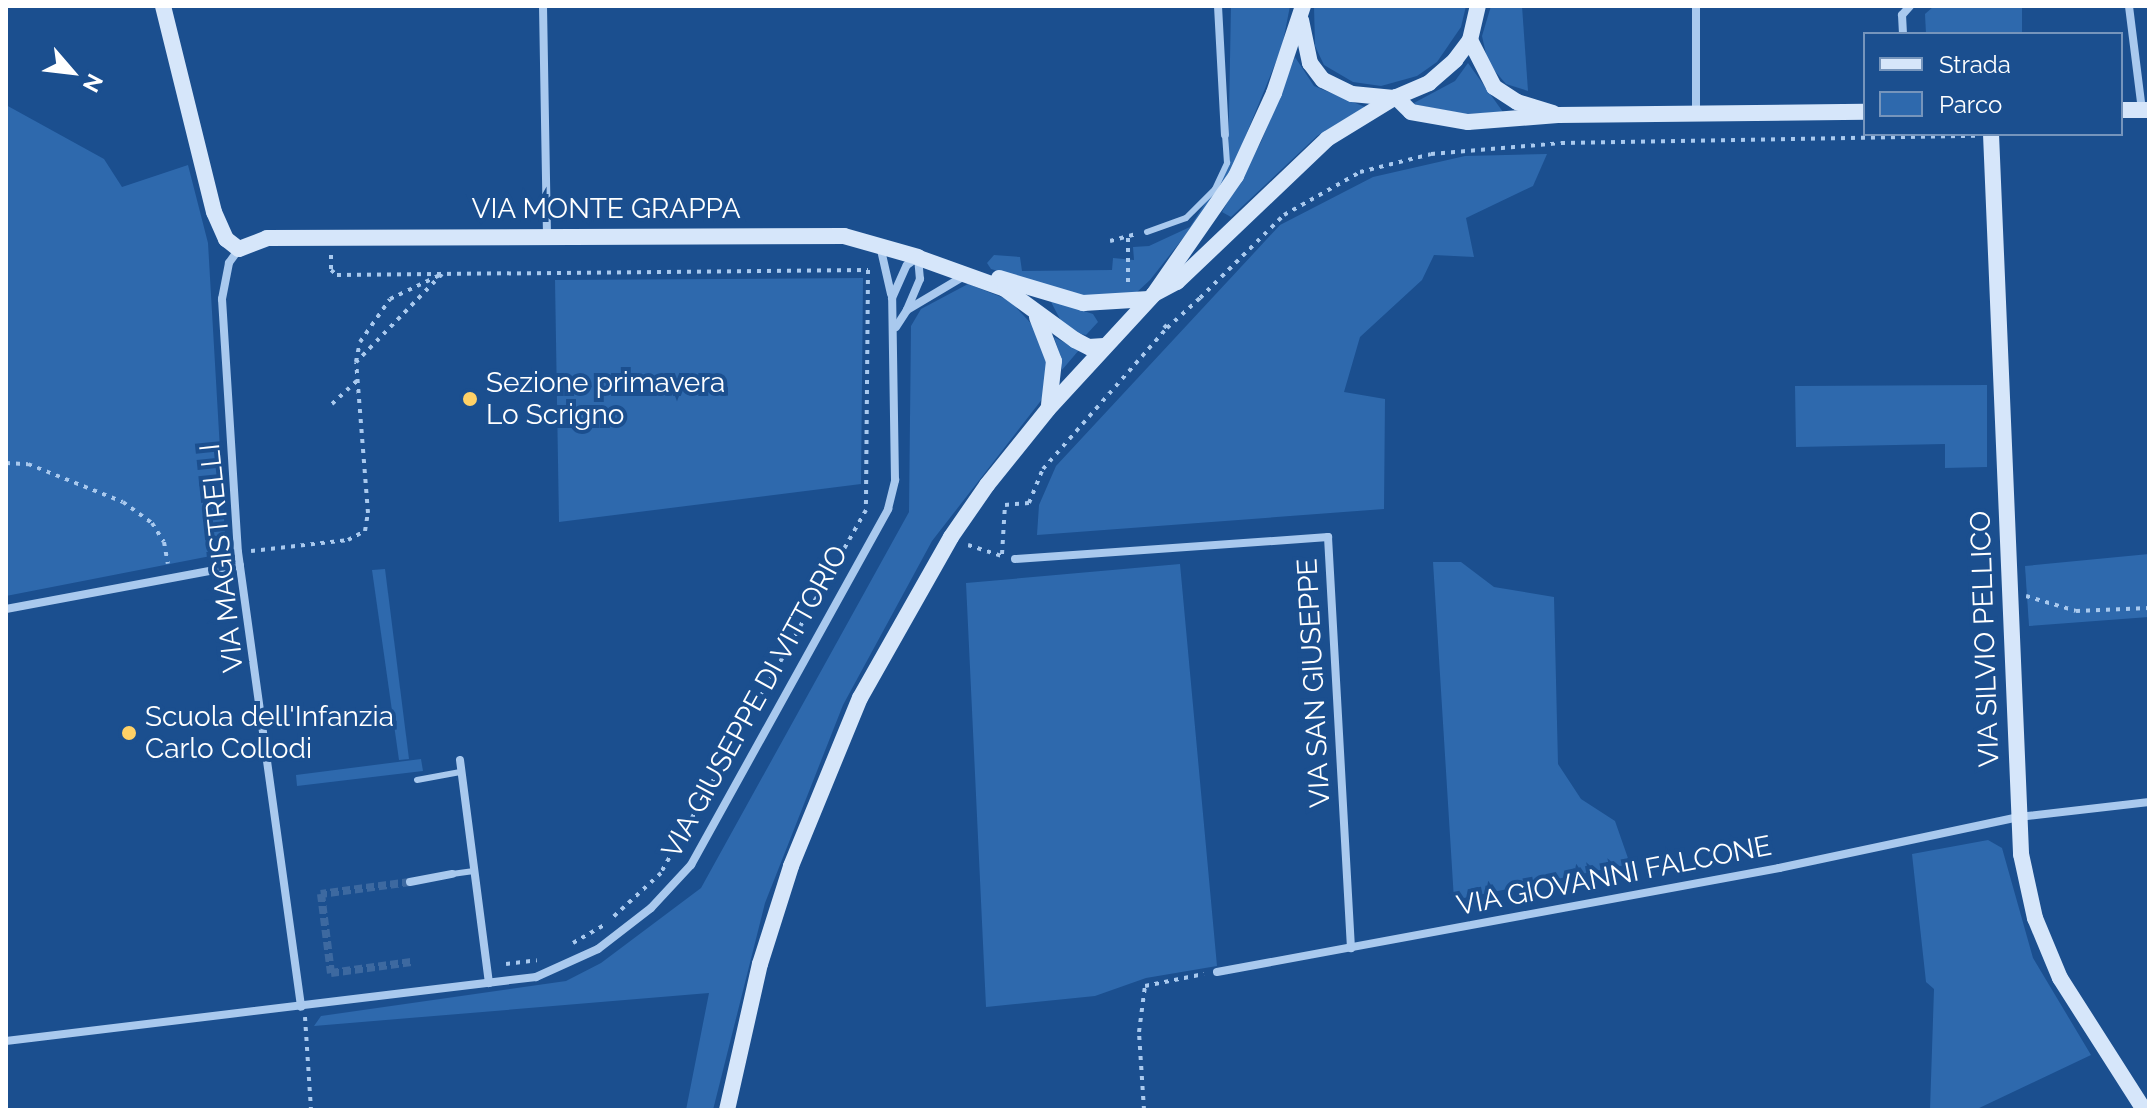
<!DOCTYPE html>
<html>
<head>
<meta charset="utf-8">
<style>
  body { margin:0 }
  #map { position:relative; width:2155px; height:1116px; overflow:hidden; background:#1b4f8f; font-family:Raleway,sans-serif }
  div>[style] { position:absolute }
  .green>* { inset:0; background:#2e69ad }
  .street-tunnel>* { height:8px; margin-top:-4px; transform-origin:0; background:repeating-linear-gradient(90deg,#3d69a0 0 8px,transparent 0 12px) }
  .path>* { height:4px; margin-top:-2px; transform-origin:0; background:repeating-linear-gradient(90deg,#a9c9ee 0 4px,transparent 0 10px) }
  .lane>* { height:6px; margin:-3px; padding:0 3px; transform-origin:3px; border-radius:3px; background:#a9c9ee }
  .street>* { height:8px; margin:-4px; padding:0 4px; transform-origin:4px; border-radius:4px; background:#a9c9ee }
  .secondary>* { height:16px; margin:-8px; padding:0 8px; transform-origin:8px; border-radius:8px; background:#d6e6fa }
  .dots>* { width:22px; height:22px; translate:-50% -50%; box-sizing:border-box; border:4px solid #1b4f8f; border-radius:50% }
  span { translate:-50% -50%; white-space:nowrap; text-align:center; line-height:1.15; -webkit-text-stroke:8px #1b4f8f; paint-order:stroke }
  .street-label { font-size:28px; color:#fff }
  .poi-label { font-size:28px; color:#fff }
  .left { translate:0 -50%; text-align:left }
  .frame { position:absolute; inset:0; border:8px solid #fff; pointer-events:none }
  .legend { position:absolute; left:1863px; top:32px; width:260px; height:104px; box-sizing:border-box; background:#1b4f8f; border:2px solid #7695bc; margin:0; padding:10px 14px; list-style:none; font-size:24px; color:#fff }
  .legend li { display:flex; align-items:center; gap:16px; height:40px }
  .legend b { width:40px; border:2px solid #7695bc }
  .north { position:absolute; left:32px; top:32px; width:80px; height:80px; -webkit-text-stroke:6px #1b4f8f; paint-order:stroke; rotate:118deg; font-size:22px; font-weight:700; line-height:32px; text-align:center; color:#fff }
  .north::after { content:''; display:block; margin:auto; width:28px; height:36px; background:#fff; clip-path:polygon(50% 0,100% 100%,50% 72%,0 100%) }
</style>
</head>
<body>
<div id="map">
  <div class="green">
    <i style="clip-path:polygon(1231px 6px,1290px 6px,1282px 47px,1232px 169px,1210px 204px,1150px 280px,1136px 293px,1083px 296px,991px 269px,987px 263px,994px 255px,1020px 257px,1022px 271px,1112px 270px,1113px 258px,1134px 260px,1133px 247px,1149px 246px,1190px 227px,1228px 167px)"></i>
    <i style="clip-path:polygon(1314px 6px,1466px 6px,1461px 27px,1437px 62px,1417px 76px,1381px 86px,1353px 82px,1324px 65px,1315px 46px)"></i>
    <i style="clip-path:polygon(1491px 6px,1522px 6px,1528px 91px,1506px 84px,1488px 63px,1482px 36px)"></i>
    <i style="clip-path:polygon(1934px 6px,2022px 6px,2022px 34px,1926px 34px,1925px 14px)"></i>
    <i style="clip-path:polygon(1295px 57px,1314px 86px,1365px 107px,1317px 136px,1231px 217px,1222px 212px,1261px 142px)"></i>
    <i style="clip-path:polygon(1468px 63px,1503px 112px,1465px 114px,1412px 104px,1455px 81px)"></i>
    <i style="clip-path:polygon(6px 105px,104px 159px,122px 187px,188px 165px,208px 243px,226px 553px,6px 596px)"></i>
    <i style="clip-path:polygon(1547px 154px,1533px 186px,1466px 218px,1474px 257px,1434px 255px,1422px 280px,1360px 337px,1344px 392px,1385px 399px,1384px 509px,1037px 535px,1039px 505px,1056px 466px,1280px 225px,1373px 177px,1465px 156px)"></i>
    <i style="clip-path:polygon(863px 278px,861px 484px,559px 522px,555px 280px)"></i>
    <i style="clip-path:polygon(968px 284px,1009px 300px,1041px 334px,1049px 365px,1043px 398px,932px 541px,843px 705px,765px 903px,713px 1110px,686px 1110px,709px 993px,314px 1026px,321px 1016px,566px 981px,601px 963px,701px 888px,909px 512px,911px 326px,921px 309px)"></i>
    <i style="clip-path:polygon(1050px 300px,1093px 314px,1098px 322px,1086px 335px,1075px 333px,1062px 323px)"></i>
    <i style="clip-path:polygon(1054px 337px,1079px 350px,1062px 370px,1058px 349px)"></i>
    <i style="clip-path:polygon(1987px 385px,1987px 467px,1945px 468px,1945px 444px,1796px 447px,1795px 386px)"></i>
    <i style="clip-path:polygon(2149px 554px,2149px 617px,2029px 626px,2025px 566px)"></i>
    <i style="clip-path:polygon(1433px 562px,1461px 562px,1494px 587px,1554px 597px,1558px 764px,1581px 799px,1615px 821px,1630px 864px,1454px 900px)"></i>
    <i style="clip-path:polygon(1180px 564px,1217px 966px,1146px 978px,1095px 996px,986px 1007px,966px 583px)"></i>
    <i style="clip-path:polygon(385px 569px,409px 759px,399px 760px,372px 570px)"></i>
    <i style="clip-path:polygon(421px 759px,423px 771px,297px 786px,296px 775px)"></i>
    <i style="clip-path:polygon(1988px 840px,2002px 848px,2033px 958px,2091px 1055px,1975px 1110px,1930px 1110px,1934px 989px,1926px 982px,1912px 854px)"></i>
  </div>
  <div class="street-tunnel">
    <i style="left:410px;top:882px;width:90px;rotate:172.3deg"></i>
    <i style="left:321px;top:894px;width:80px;rotate:82.8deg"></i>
    <i style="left:331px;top:973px;width:81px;rotate:-7.8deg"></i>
  </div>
  <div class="path">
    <i style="left:1110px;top:241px;width:28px;rotate:-15deg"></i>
    <i style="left:331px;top:255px;width:15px;rotate:90deg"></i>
    <i style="left:331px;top:270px;width:8px;rotate:40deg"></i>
    <i style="left:337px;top:275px;width:531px;rotate:-0.54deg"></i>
    <i style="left:868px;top:270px;width:240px;rotate:90.5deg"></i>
    <i style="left:866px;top:510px;width:417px;rotate:119.5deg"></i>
    <i style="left:661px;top:873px;width:65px;rotate:137.5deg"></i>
    <i style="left:1128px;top:282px;width:46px;rotate:-90deg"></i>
    <i style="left:1164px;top:325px;width:4px;rotate:45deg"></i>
    <i style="left:1167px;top:328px;width:45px;rotate:-42.3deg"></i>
    <i style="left:1200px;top:298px;width:118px;rotate:-44.7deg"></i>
    <i style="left:1284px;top:215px;width:87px;rotate:-29.5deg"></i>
    <i style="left:1360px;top:172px;width:73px;rotate:-14.2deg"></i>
    <i style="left:1431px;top:154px;width:130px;rotate:-4.8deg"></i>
    <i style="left:1561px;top:143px;width:415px;rotate:-1deg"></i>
    <i style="left:332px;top:404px;width:34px;rotate:-43deg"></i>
    <i style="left:6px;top:463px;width:22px;rotate:3deg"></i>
    <i style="left:28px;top:464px;width:102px;rotate:21.8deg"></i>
    <i style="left:123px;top:502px;width:36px;rotate:36deg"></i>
    <i style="left:152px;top:523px;width:22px;rotate:58deg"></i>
    <i style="left:164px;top:542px;width:22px;rotate:80deg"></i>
    <i style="left:968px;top:545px;width:39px;rotate:18deg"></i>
    <i style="left:251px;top:551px;width:98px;rotate:-6.5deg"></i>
    <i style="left:348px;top:540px;width:19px;rotate:-28deg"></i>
    <i style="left:365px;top:531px;width:18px;rotate:-81deg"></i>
    <i style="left:368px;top:513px;width:151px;rotate:-94.5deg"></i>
    <i style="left:356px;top:362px;width:20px;rotate:-79deg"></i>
    <i style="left:360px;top:342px;width:52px;rotate:-55.1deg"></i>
    <i style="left:390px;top:299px;width:58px;rotate:-25.7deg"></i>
    <i style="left:442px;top:274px;width:123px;rotate:134.3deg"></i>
    <i style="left:1002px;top:554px;width:49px;rotate:-86.5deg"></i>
    <i style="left:1005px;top:505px;width:24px;rotate:-5deg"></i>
    <i style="left:1029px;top:503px;width:37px;rotate:-68deg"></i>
    <i style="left:1043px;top:469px;width:188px;rotate:-48.7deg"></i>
    <i style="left:2026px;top:596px;width:52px;rotate:16.7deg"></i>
    <i style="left:2076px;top:611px;width:73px;rotate:-2.4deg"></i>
    <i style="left:573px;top:943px;width:36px;rotate:-30deg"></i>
    <i style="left:506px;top:964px;width:31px;rotate:-7deg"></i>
    <i style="left:305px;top:1017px;width:93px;rotate:86.3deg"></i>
    <i style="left:1144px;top:1110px;width:78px;rotate:-93.7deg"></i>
    <i style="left:1139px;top:1032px;width:46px;rotate:-82.6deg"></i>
    <i style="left:1145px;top:986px;width:60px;rotate:-11.5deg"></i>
  </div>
  <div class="lane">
    <i style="left:1147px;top:232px;width:41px;rotate:-19.7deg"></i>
    <i style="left:1186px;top:218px;width:41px;rotate:-45deg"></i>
    <i style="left:1215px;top:189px;width:29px;rotate:-65deg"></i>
    <i style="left:1227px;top:163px;width:28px;rotate:-94deg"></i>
    <i style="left:417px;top:780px;width:44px;rotate:-10.5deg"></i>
    <i style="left:452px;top:874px;width:22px;rotate:-8deg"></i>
  </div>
  <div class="street">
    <i style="left:543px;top:6px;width:228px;rotate:89deg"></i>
    <i style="left:1218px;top:6px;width:129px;rotate:86.9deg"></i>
    <i style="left:2129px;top:6px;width:105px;rotate:82.9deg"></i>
    <i style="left:1903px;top:34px;width:19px;rotate:-93deg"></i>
    <i style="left:1902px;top:15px;width:12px;rotate:-48deg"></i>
    <i style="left:1696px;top:113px;width:107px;rotate:-90deg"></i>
    <i style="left:239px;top:249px;width:17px;rotate:126deg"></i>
    <i style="left:229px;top:263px;width:37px;rotate:101deg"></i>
    <i style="left:222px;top:299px;width:254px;rotate:86.4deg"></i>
    <i style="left:238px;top:552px;width:459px;rotate:82.1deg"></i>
    <i style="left:881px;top:250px;width:45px;rotate:77.2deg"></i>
    <i style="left:896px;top:327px;width:20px;rotate:-57deg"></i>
    <i style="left:907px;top:310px;width:66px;rotate:-30.8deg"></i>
    <i style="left:1015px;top:559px;width:314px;rotate:-4deg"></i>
    <i style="left:1328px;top:537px;width:412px;rotate:86.8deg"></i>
    <i style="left:6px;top:609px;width:238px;rotate:-10.6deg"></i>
    <i style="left:460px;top:760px;width:225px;rotate:82.6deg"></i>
    <i style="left:410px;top:882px;width:43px;rotate:-10.8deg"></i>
    <i style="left:1217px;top:972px;width:572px;rotate:-10.48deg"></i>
    <i style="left:1779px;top:868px;width:244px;rotate:-12deg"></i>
    <i style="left:2018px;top:817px;width:132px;rotate:-6.5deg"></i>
    <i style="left:6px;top:1041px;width:534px;rotate:-6.89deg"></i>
    <i style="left:536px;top:977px;width:68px;rotate:-24.3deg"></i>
    <i style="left:598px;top:949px;width:67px;rotate:-37.7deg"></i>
    <i style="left:651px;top:908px;width:59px;rotate:-47.1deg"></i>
    <i style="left:691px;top:865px;width:407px;rotate:-61deg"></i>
    <i style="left:888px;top:509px;width:30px;rotate:-76deg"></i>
    <i style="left:895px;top:480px;width:182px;rotate:-90.9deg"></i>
    <i style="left:892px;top:298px;width:36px;rotate:-66deg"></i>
    <i style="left:907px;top:265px;width:14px;rotate:-36deg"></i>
    <i style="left:918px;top:257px;width:22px;rotate:85deg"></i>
    <i style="left:920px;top:279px;width:34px;rotate:113deg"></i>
  </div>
  <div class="secondary">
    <i style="left:163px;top:6px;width:212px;rotate:76.1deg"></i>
    <i style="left:214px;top:212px;width:30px;rotate:66deg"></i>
    <i style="left:226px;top:239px;width:16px;rotate:38deg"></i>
    <i style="left:239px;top:249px;width:30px;rotate:-21deg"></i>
    <i style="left:267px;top:238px;width:577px;rotate:-0.2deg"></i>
    <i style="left:844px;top:236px;width:77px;rotate:15.8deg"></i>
    <i style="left:1301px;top:20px;width:44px;rotate:78.2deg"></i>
    <i style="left:1310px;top:63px;width:21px;rotate:53deg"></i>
    <i style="left:1323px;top:80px;width:32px;rotate:26deg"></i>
    <i style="left:1352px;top:94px;width:42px;rotate:5.4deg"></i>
    <i style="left:1394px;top:98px;width:38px;rotate:-23deg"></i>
    <i style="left:1429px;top:83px;width:35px;rotate:-41deg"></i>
    <i style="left:1455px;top:60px;width:25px;rotate:-53deg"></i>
    <i style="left:1470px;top:40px;width:35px;rotate:-77deg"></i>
    <i style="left:1470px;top:40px;width:53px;rotate:62.9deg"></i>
    <i style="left:1494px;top:87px;width:27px;rotate:33deg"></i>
    <i style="left:1517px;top:102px;width:38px;rotate:17deg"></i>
    <i style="left:1396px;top:97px;width:21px;rotate:45deg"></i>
    <i style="left:1411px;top:112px;width:58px;rotate:10deg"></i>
    <i style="left:1468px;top:122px;width:90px;rotate:-4.4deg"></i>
    <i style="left:1558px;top:115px;width:307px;rotate:-0.6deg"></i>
    <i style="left:2121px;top:110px;width:28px"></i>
    <i style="left:1991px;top:134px;width:721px;rotate:87.61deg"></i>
    <i style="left:2021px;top:854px;width:66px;rotate:77.7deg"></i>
    <i style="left:2035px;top:918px;width:65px;rotate:67.4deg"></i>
    <i style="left:2060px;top:978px;width:156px;rotate:57.5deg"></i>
    <i style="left:919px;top:258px;width:91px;rotate:19.8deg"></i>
    <i style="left:1005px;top:289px;width:87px;rotate:36.1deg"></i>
    <i style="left:1075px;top:340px;width:16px;rotate:27deg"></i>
    <i style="left:1089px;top:347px;width:15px;rotate:-4deg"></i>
    <i style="left:999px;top:278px;width:88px;rotate:16.6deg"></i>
    <i style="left:1083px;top:303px;width:66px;rotate:-3.5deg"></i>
    <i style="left:1154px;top:294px;width:26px;rotate:-28deg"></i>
    <i style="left:1177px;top:282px;width:207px;rotate:-43.6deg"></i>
    <i style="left:1327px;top:139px;width:79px;rotate:-31.5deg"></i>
    <i style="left:1037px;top:317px;width:47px;rotate:68.9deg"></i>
    <i style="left:1054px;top:361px;width:44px;rotate:96.5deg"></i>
    <i style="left:727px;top:1110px;width:150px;rotate:-77.3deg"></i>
    <i style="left:760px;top:964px;width:103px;rotate:-72.4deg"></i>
    <i style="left:791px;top:866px;width:182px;rotate:-67.7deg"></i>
    <i style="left:860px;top:698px;width:185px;rotate:-60.5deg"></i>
    <i style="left:951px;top:537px;width:63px;rotate:-55.3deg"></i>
    <i style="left:987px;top:485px;width:97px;rotate:-51.2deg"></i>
    <i style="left:1048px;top:409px;width:156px;rotate:-47.3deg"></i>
    <i style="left:1154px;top:294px;width:144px;rotate:-55.2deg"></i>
    <i style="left:1236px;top:176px;width:91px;rotate:-65.4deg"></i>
    <i style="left:1274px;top:93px;width:92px;rotate:-71.6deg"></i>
  </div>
  <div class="dots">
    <i style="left:470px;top:399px;background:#ffd166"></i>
    <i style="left:129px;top:733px;background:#ffd166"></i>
  </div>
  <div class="street-label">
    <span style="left:606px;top:209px">VIA MONTE GRAPPA</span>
    <span style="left:222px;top:558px;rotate:-96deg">VIA MAGISTRELLI</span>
    <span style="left:1985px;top:639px;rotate:-92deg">VIA SILVIO PELLICO</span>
    <span style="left:1314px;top:683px;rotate:-93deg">VIA SAN GIUSEPPE</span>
    <span style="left:755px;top:702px;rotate:-61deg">VIA GIUSEPPE DI VITTORIO</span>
    <span style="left:1614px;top:876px;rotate:-11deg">VIA GIOVANNI FALCONE</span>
  </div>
  <div class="poi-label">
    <span class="left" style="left:486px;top:399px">Sezione primavera<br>Lo Scrigno</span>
    <span class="left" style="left:145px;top:733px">Scuola dell'Infanzia<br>Carlo Collodi</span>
  </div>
  <div class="frame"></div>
  <ul class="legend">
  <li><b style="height:10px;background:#d6e6fa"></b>Strada</li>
  <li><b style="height:22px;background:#2e69ad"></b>Parco</li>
  </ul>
  <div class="north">N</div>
</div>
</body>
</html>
